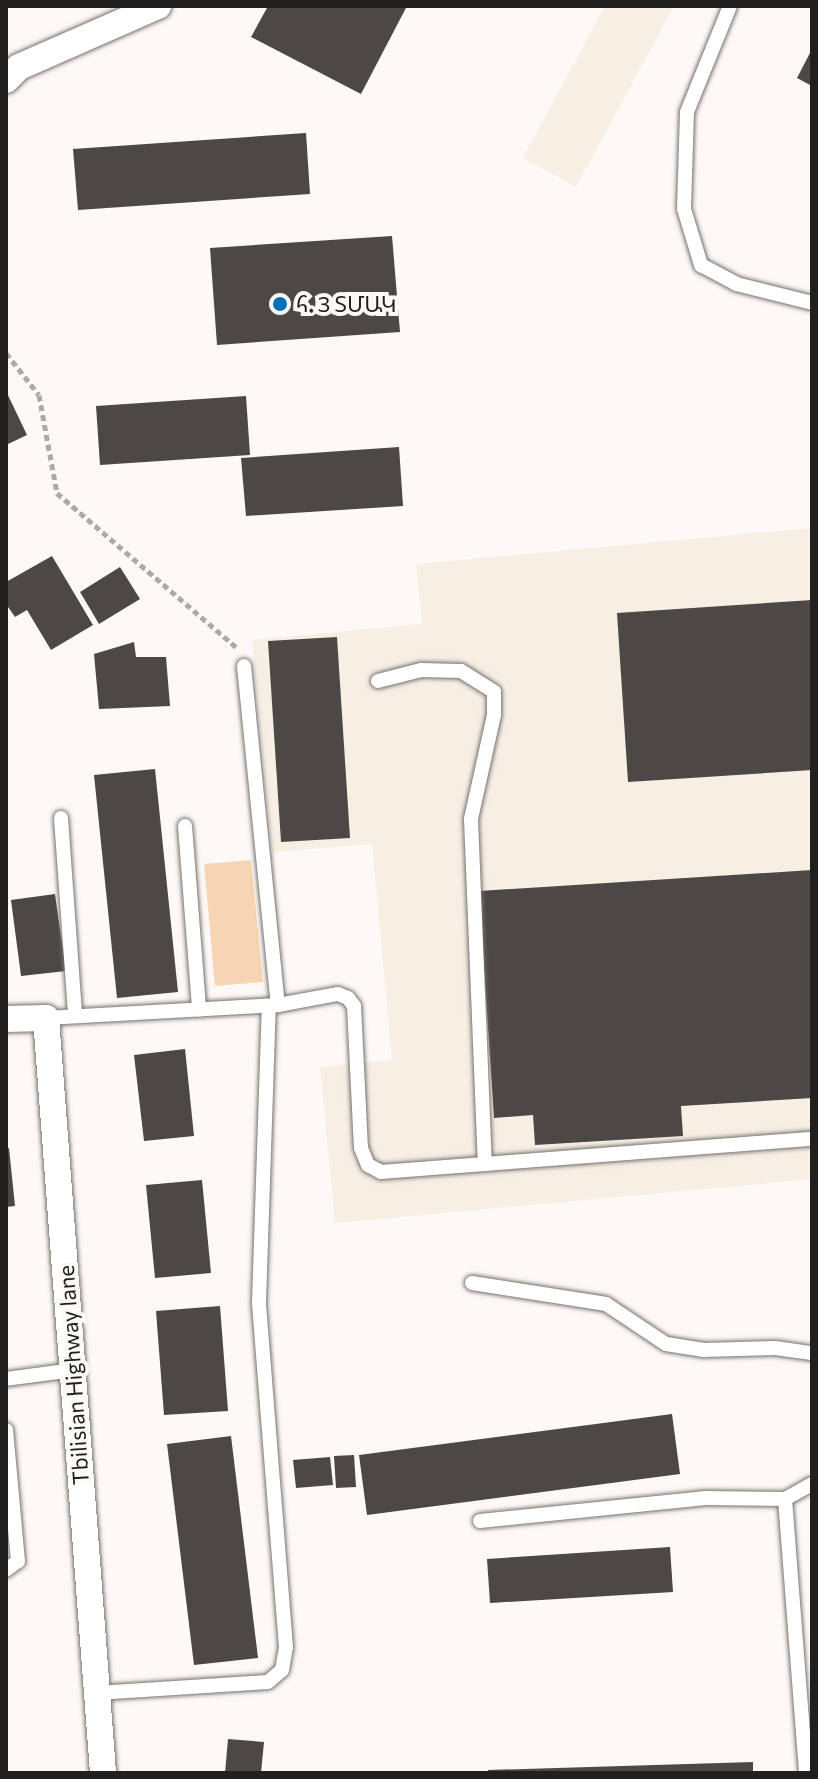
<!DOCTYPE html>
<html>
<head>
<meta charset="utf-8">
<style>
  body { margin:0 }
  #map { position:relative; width:818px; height:1779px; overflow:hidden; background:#fdf9f6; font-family:Commissioner,"Noto Sans Armenian",sans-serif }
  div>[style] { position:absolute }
  .built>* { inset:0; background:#f7eee4 }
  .green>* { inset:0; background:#f7d5b2 }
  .building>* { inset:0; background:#4b4845 }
  .path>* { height:5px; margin-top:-2.5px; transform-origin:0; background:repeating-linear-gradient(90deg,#aca9a7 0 6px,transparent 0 10px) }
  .roads { filter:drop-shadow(0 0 2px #75726f) drop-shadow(0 0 2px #75726f) }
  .lane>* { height:14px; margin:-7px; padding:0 7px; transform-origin:7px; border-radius:7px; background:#fff }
  .street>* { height:26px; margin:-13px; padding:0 13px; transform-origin:13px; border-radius:13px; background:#fff }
  .dots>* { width:22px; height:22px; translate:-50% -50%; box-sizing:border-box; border:4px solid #fdf9f6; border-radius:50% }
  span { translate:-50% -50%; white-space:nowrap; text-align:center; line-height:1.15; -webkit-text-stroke:8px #fdf9f6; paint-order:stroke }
  .poi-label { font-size:22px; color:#21201f }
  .left { translate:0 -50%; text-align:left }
  .street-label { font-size:22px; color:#21201f }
  .frame { position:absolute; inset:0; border:8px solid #21201f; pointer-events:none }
</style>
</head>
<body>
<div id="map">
  <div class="built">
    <i style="clip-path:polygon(605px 6px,674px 6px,576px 187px,523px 158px)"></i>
    <i style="clip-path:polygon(812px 528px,812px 1179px,335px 1223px,320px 1067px,392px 1060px,372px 844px,272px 852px,252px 640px,422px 624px,416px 564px)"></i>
  </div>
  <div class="green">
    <i style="clip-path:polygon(251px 860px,263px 982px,215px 986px,204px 864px)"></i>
  </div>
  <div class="building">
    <i style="clip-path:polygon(268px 6px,407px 6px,361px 94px,251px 37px)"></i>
    <i style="clip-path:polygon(812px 49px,812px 86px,797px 78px)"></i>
    <i style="clip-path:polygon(306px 133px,310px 194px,78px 210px,73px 149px)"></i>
    <i style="clip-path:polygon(392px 236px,400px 332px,217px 345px,210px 248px)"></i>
    <i style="clip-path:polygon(6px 391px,27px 435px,6px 445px)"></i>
    <i style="clip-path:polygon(246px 396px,250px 455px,100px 465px,96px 406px)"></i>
    <i style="clip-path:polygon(399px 447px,403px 506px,246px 516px,241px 458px)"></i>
    <i style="clip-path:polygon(52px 556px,93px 625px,51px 650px,27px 610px,15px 617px,6px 604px,6px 582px)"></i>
    <i style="clip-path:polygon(120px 567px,140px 599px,99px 624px,80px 592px)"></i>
    <i style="clip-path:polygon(812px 600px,812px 770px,628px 782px,617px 613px)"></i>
    <i style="clip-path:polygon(337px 637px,350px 838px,281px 842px,268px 641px)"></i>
    <i style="clip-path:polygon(134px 642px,136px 657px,166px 657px,170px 706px,99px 709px,94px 654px)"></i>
    <i style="clip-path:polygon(155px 769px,178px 992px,117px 998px,94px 775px)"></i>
    <i style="clip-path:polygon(812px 870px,812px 1098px,681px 1106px,683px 1136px,535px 1145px,533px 1115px,494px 1118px,479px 891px)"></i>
    <i style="clip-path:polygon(55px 894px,66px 971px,21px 976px,11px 900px)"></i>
    <i style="clip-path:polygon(185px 1049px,194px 1136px,144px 1141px,134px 1055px)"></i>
    <i style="clip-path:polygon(9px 1148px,15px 1206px,6px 1207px,6px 1149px)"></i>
    <i style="clip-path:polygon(202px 1180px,211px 1273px,155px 1278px,146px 1185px)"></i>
    <i style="clip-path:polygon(220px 1306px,228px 1411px,164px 1415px,156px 1311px)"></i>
    <i style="clip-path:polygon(672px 1414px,680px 1474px,367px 1515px,359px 1455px)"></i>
    <i style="clip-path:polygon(231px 1436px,258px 1658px,194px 1665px,167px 1444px)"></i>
    <i style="clip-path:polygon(354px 1455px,356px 1487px,336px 1488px,334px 1456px)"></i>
    <i style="clip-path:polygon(330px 1457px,333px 1485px,296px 1488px,293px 1460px)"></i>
    <i style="clip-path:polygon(670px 1547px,673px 1592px,490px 1603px,487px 1559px)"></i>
    <i style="clip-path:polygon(228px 1739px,264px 1742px,261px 1773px,225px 1773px)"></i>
    <i style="clip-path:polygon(753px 1762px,753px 1773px,488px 1773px,488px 1770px)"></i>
  </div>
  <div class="path">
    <i style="left:6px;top:353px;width:53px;rotate:51.8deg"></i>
    <i style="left:39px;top:395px;width:100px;rotate:79.6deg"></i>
    <i style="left:57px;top:493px;width:236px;rotate:40.7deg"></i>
  </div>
  <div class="roads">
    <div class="lane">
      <i style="left:730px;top:6px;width:114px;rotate:112.1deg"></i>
      <i style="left:687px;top:112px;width:97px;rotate:91.8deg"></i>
      <i style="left:684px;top:209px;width:59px;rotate:73.1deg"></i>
      <i style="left:701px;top:265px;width:40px;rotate:28deg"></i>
      <i style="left:736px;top:284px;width:78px;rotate:14deg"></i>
      <i style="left:244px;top:666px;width:341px;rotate:84.3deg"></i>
      <i style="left:378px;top:681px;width:44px;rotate:-14.3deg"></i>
      <i style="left:421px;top:670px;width:40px;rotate:1.4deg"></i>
      <i style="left:461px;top:671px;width:39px;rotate:32deg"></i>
      <i style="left:494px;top:692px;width:23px;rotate:90deg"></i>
      <i style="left:494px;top:715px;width:107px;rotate:102.5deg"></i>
      <i style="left:471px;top:819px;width:345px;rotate:87.7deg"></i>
      <i style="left:61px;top:818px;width:197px;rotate:85.9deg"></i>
      <i style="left:185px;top:826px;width:184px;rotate:85.6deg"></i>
      <i style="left:46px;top:1018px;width:232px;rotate:-3.2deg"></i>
      <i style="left:278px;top:1005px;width:61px;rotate:-10.4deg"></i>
      <i style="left:338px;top:994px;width:11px;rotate:22deg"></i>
      <i style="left:348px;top:998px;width:10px;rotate:53deg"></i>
      <i style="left:354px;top:1006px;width:142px;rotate:87.2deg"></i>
      <i style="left:361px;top:1148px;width:18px;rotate:68deg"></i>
      <i style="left:368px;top:1165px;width:15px;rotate:28deg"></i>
      <i style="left:381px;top:1172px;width:432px;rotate:-4.4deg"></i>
      <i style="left:472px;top:1283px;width:136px;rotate:8.9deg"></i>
      <i style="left:606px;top:1304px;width:72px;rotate:33.7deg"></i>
      <i style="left:666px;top:1344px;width:37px;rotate:9deg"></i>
      <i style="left:703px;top:1350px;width:72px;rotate:-1.6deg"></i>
      <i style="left:775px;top:1348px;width:37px;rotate:8deg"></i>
      <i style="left:6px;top:1379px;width:68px;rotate:-7.7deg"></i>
      <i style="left:6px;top:1430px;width:132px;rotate:84.8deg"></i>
      <i style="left:18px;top:1561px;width:15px;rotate:143deg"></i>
      <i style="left:785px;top:1499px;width:275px;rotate:85.6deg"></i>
      <i style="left:480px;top:1521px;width:227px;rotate:-5.8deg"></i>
      <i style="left:706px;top:1498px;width:79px;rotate:0.7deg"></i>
      <i style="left:785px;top:1499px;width:31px;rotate:-29deg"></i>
      <i style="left:97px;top:1693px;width:171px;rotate:-3.7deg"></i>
      <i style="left:268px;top:1682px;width:18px;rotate:-41deg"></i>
      <i style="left:282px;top:1670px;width:23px;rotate:-80deg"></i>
      <i style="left:286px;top:1647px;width:346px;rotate:-94.5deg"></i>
      <i style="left:259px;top:1302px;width:296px;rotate:-88.1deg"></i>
    </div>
    <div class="street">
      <i style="left:6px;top:80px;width:18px;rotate:-45deg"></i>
      <i style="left:19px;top:67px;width:152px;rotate:-23.7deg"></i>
      <i style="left:6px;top:1019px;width:40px;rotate:-1.4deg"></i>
      <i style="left:46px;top:1018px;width:757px;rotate:85.68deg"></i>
    </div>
  </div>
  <div class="dots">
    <i style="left:280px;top:304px;background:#036fba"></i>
  </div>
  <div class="poi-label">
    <span class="left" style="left:296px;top:304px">հ. 3 ՏՄԱԿ</span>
  </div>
  <div class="street-label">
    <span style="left:73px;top:1375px;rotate:-94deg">Tbilisian Highway lane</span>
  </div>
  <div class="frame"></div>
</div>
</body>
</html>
